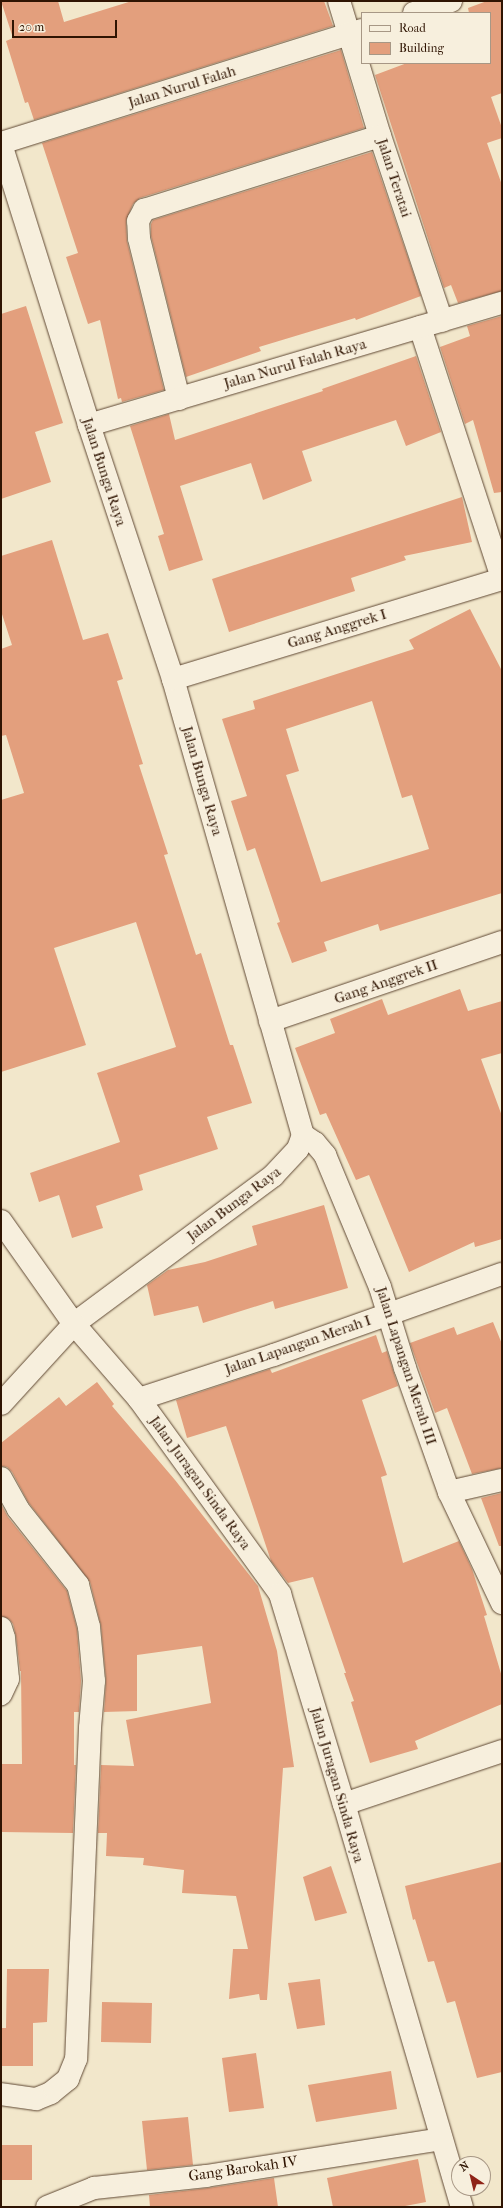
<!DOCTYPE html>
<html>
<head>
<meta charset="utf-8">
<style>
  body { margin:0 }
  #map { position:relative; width:503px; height:2208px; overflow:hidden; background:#f2e7cb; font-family:"IM FELL French Canon",serif }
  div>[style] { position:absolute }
  .building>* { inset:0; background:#e39f7d }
  .roads { filter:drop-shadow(0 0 1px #604934) drop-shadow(0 0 1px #604934) }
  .minor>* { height:22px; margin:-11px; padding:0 11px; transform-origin:11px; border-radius:11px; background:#f7efdd }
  span { translate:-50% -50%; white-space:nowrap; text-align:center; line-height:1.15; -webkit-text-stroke:3.5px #f7efdd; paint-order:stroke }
  .street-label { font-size:15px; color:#2f1402 }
  .frame { position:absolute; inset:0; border:2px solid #2f1402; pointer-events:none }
  .legend { position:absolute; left:361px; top:12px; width:130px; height:52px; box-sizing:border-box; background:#f7efdd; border:1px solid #a79785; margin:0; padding:5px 7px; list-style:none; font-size:12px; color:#2f1402 }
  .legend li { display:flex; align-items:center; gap:8px; height:20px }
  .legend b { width:20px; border:1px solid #a79785 }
  .north { position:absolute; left:451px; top:2156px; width:40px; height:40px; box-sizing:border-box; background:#f7efdd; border:1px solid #a79785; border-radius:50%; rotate:325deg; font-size:11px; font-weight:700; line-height:16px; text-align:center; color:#2f1402 }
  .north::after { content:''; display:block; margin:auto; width:14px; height:18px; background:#8f2418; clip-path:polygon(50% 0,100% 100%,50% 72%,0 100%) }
  .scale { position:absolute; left:12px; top:20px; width:105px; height:18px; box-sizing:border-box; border:2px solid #2f1402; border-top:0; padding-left:5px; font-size:12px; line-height:14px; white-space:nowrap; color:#2f1402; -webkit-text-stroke:3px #f7efdd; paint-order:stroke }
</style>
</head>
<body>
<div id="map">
  <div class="building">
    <i style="clip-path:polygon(1px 1px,58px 1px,64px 22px,132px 1px,324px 1px,333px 26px,34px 120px,28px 102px,25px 103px,6px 41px,13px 38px)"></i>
    <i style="clip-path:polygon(487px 1px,502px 1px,502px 93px,491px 97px,502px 128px,502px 138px,487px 143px,502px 185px,502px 291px,458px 303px,451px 285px,444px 288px,375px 75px,407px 63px,490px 63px,490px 13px,469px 13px,468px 8px)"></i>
    <i style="clip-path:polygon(341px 50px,364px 128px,140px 198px,133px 204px,126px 221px,127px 241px,164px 390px,122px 402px,121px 398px,118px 399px,100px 320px,88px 324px,66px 257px,78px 253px,42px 143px)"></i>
    <i style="clip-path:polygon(372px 152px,421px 296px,356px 320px,355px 318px,259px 347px,261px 351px,186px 377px,151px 236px,151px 224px,153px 220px)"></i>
    <i style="clip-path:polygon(26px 306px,63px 423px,35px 432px,51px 482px,1px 499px,1px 314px)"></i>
    <i style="clip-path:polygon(502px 316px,502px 492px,494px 493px,473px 420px,465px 424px,440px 347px,470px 336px,467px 326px)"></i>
    <i style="clip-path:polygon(416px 356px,441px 432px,406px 446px,396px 420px,302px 451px,312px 481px,263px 500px,251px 463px,180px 486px,203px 560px,169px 571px,158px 536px,164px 534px,130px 426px,169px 414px,175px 440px,323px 391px,322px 389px)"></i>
    <i style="clip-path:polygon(462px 497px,472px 542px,404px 556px,406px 560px,351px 578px,355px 591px,229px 632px,212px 579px)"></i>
    <i style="clip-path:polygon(52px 540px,83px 640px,108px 633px,123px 679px,117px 681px,143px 764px,139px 765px,168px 854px,164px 855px,196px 955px,201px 953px,230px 1045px,233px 1045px,252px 1103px,207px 1117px,218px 1149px,139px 1175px,143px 1190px,96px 1206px,103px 1228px,72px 1238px,59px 1195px,39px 1202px,30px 1173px,120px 1142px,97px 1073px,176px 1047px,136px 922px,54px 948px,86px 1045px,1px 1072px,1px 800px,24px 793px,6px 735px,1px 736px,1px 649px,12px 645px,1px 611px,1px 556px)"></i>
    <i style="clip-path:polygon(evenodd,470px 609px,502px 671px,502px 893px,380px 931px,378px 924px,324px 942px,327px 951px,292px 963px,277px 923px,280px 922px,255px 848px,247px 851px,231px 801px,247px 796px,222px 719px,255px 709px,253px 701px,414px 649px,409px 640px,470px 609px,372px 701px,402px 798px,412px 795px,429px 849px,321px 882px,286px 775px,299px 771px,286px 729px,372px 701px)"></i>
    <i style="clip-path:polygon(460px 989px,468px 1011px,502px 1001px,502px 1053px,481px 1059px,502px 1116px,502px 1239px,475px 1247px,474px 1242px,409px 1272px,369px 1175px,356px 1180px,326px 1113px,320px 1115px,295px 1048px,335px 1033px,330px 1019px,382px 999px,388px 1015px)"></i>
    <i style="clip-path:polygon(324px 1205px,348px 1288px,275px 1309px,273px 1301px,203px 1323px,198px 1306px,154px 1316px,147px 1285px,168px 1270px,205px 1262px,257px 1245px,252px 1226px)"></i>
    <i style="clip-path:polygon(493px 1322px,502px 1344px,502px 1468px,472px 1474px,447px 1408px,435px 1413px,410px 1343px,454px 1327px,457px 1335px)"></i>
    <i style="clip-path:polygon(376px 1335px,382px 1353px,387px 1351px,398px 1386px,362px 1400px,387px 1475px,381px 1477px,403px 1563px,459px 1541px,472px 1569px,487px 1615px,484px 1616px,502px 1677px,502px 1704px,415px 1741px,418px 1749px,370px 1763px,351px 1702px,354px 1701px,344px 1673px,346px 1673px,313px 1577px,288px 1583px,271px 1561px,226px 1426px,187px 1438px,176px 1400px,270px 1369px,272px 1373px)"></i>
    <i style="clip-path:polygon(97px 1382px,114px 1404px,112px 1406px,175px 1480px,258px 1586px,277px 1651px,294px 1767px,283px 1768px,267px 2000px,260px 2000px,259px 1994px,229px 1999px,233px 1949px,248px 1949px,236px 1896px,182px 1893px,184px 1870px,143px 1865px,144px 1858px,106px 1856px,107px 1833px,98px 1833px,101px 1765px,134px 1766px,126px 1720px,211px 1703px,202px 1646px,137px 1655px,137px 1711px,104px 1712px,106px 1680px,101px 1626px,90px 1582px,28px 1502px,12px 1472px,7px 1467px,1px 1466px,1px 1443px,59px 1397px,66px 1406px)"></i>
    <i style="clip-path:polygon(502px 1493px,502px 1546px,499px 1546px,481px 1498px)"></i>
    <i style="clip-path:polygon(1px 1504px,8px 1517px,67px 1591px,77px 1629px,81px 1681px,79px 1712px,74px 1712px,74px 1765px,76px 1765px,73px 1833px,1px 1832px,1px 1764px,22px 1764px,21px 1671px,20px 1671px,16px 1637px,13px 1624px,9px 1619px,1px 1616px)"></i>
    <i style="clip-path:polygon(502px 1862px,502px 2072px,477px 2078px,455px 2001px,447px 2003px,434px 1961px,428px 1962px,415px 1919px,413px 1920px,405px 1886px)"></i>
    <i style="clip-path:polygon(331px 1866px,347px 1913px,315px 1921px,303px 1877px)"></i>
    <i style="clip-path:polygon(7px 1969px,49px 1969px,47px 2022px,33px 2023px,33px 2066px,2px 2066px,2px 2028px,6px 2028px)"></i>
    <i style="clip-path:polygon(320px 1979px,325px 2025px,297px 2029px,288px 1983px)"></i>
    <i style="clip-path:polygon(102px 2002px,152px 2003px,151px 2043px,101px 2042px)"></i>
    <i style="clip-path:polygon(256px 2053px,264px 2108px,229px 2112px,222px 2058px)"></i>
    <i style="clip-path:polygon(391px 2071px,397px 2109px,316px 2122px,308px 2085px)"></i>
    <i style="clip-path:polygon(188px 2117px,193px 2165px,147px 2170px,142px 2121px)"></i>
    <i style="clip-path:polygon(1px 2145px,32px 2145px,32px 2180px,1px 2180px)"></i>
    <i style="clip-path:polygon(418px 2159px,426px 2202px,400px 2207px,333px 2207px,327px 2178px)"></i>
    <i style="clip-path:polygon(274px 2178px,278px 2207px,150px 2207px,149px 2195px,208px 2188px)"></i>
  </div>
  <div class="roads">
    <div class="minor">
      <i style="left:339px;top:1px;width:141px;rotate:73.1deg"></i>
      <i style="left:380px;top:136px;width:195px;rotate:71.5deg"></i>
      <i style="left:414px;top:13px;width:39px;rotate:-18deg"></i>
      <i style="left:1px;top:143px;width:378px;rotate:-17.4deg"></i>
      <i style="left:1px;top:144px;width:294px;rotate:72.6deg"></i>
      <i style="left:89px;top:425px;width:268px;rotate:71.7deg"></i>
      <i style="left:173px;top:679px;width:474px;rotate:74.1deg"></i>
      <i style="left:303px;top:1135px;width:15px;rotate:110deg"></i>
      <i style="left:298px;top:1149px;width:37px;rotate:133deg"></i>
      <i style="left:273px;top:1176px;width:248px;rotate:143.4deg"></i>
      <i style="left:74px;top:1324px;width:108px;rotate:132.4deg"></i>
      <i style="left:420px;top:327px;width:264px;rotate:71.9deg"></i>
      <i style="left:179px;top:399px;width:166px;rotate:-104deg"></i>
      <i style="left:139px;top:238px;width:17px;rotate:-93deg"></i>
      <i style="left:138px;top:221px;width:13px;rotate:-61deg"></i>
      <i style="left:144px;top:210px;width:247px;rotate:-17.4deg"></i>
      <i style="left:89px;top:425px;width:431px;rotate:-16.5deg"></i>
      <i style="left:173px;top:679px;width:344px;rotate:-16.9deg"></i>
      <i style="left:270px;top:1021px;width:245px;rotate:-18.8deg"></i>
      <i style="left:303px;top:1135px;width:14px;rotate:34deg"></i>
      <i style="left:315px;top:1143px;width:16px;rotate:50deg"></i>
      <i style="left:325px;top:1155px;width:143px;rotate:67.4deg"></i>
      <i style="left:380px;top:1287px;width:85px;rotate:72.8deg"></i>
      <i style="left:405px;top:1368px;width:132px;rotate:70.5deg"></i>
      <i style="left:449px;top:1492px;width:123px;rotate:64.5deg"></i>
      <i style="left:1px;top:1221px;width:126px;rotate:54.7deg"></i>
      <i style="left:74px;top:1324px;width:99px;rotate:49.1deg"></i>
      <i style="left:139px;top:1399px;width:241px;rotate:54.1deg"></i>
      <i style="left:280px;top:1594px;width:220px;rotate:73.1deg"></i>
      <i style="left:344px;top:1804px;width:420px;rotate:73.7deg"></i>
      <i style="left:139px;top:1399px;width:142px;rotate:-18.1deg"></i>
      <i style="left:274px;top:1355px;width:242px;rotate:-19.6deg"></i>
      <i style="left:1px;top:1478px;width:35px;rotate:61deg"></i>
      <i style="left:18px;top:1509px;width:97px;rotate:51.7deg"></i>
      <i style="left:78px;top:1585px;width:43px;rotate:75.3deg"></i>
      <i style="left:89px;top:1627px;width:54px;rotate:84.7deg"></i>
      <i style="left:94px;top:1681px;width:47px;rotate:94.9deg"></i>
      <i style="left:90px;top:1728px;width:331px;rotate:92.4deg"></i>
      <i style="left:76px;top:2059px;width:22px;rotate:112deg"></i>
      <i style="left:68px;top:2079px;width:22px;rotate:141deg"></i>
      <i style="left:51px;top:2093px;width:16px;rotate:158deg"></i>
      <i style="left:36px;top:2099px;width:35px;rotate:-172deg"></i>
      <i style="left:449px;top:1492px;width:54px;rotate:-12.8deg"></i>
      <i style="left:1px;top:1628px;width:10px;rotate:73deg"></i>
      <i style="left:4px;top:1638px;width:41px;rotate:84.4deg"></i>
      <i style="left:8px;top:1679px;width:17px;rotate:115deg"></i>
      <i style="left:344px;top:1804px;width:167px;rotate:-18.5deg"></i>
      <i style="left:47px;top:2207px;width:51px;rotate:-22deg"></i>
      <i style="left:94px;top:2188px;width:113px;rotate:-6.1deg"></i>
      <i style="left:206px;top:2176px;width:238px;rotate:-8.9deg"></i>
    </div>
  </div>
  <div class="street-label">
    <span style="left:182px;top:87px;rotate:-17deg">Jalan Nurul Falah</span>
    <span style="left:394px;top:178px;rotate:72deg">Jalan Teratai</span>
    <span style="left:295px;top:364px;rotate:-16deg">Jalan Nurul Falah Raya</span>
    <span style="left:104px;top:472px;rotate:72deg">Jalan Bunga Raya</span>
    <span style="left:337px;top:629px;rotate:-17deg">Gang Anggrek I</span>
    <span style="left:202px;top:781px;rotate:74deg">Jalan Bunga Raya</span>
    <span style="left:386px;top:982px;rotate:-19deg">Gang Anggrek II</span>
    <span style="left:234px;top:1204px;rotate:-37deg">Jalan Bunga Raya</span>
    <span style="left:298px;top:1345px;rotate:-19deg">Jalan Lapangan Merah I</span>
    <span style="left:406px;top:1366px;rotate:72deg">Jalan Lapangan Merah III</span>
    <span style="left:200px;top:1483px;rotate:54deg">Jalan Juragan Sinda Raya</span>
    <span style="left:337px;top:1785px;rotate:74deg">Jalan Juragan Sinda Raya</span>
    <span style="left:243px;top:2169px;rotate:-8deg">Gang Barokah IV</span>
  </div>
  <div class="frame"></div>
  <ul class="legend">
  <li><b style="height:5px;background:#f7efdd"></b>Road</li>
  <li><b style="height:11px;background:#e39f7d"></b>Building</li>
  </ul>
  <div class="north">N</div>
  <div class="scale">20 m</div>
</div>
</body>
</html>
